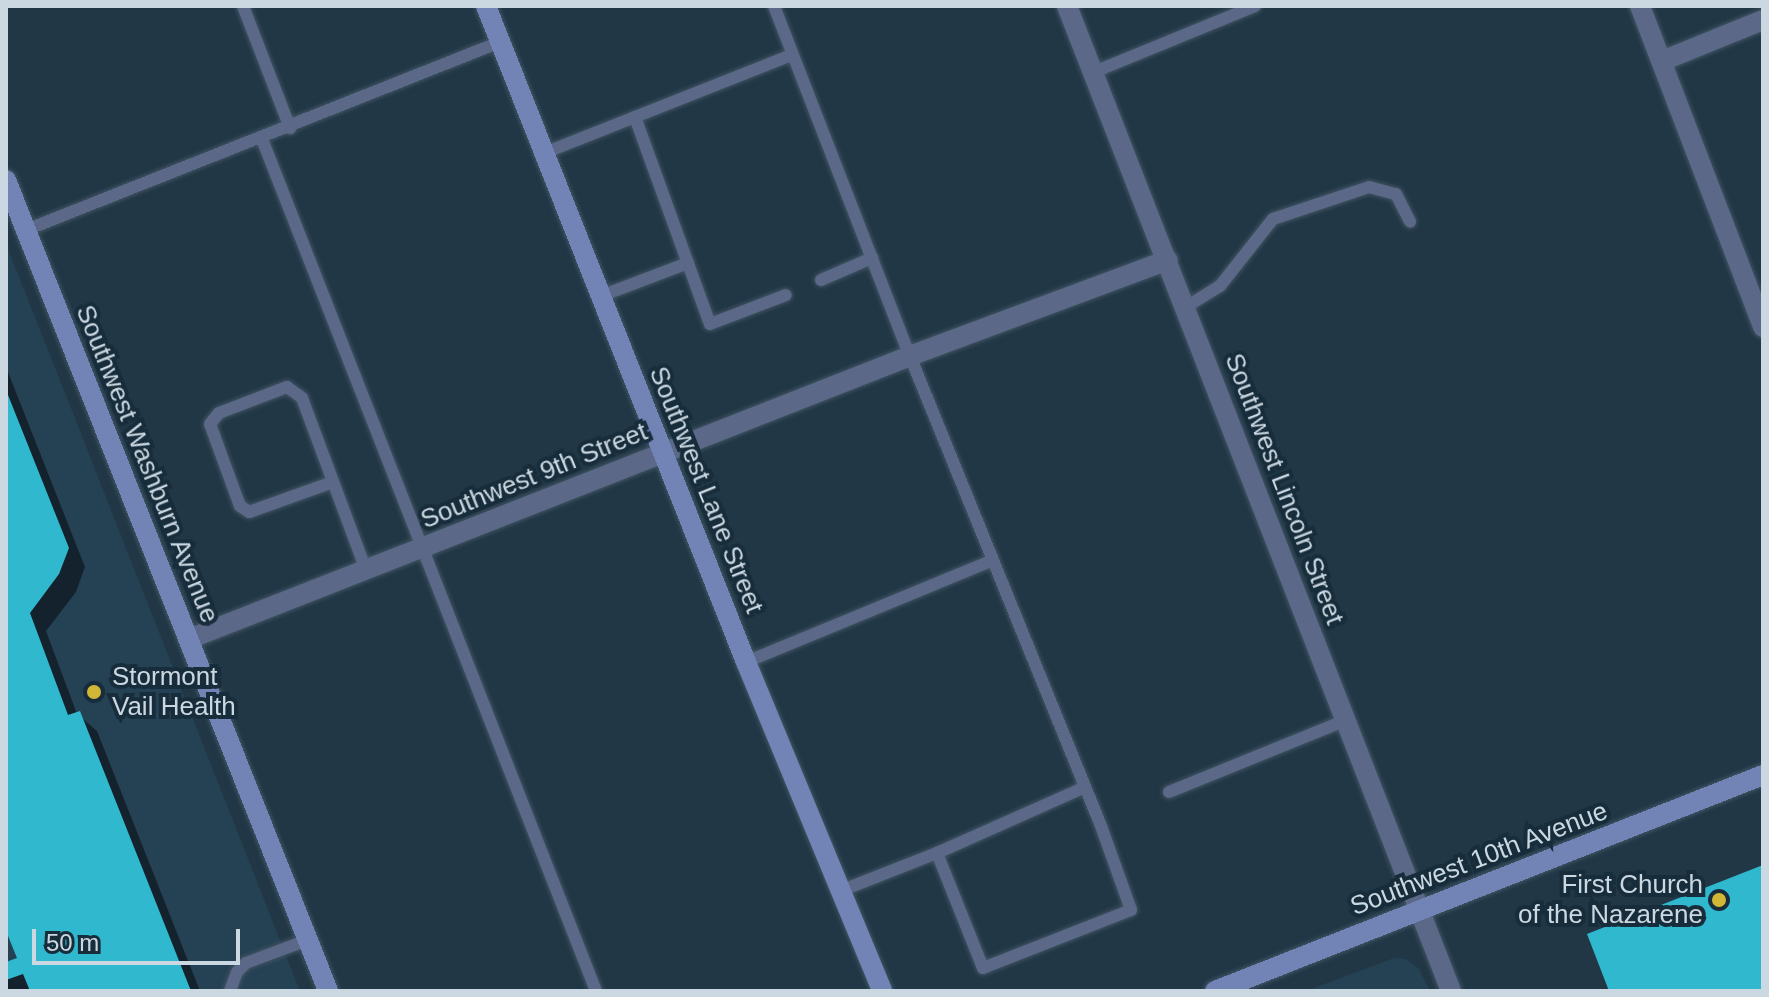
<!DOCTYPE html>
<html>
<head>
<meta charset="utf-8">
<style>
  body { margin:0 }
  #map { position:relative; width:1769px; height:997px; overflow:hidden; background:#213746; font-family:Helvetica,sans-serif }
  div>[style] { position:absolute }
  .built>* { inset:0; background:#254154 }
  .shadow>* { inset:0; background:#0007 }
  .building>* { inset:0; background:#30b9ce }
  .roads { filter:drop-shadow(0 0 2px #405462) drop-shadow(0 0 2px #405462) }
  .service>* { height:12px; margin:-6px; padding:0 6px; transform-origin:6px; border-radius:6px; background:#5c6887 }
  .minor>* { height:20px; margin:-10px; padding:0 10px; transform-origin:10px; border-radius:10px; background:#5c6887 }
  .secondary>* { height:20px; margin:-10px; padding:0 10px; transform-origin:10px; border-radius:10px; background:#7184b5 }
  .dots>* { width:22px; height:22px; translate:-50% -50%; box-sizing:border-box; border:4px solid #172d3b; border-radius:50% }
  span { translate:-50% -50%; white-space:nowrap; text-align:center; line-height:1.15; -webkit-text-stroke:8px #172d3b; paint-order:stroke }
  .street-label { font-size:26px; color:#cbd8e1 }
  .poi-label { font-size:26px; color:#cbd8e1 }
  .left { translate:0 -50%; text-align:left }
  .right { translate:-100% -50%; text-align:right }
  .frame { position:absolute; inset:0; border:8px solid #cbd8e1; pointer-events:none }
  .scale { position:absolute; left:32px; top:929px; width:208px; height:36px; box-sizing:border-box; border:4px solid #cbd8e1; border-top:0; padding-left:10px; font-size:24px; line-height:28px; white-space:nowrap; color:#cbd8e1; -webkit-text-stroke:6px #172d3b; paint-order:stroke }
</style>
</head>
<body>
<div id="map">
  <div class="built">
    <i style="clip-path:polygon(6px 244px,65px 393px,300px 991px,6px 991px)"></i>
    <i style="clip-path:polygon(1394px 958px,1406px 959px,1419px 969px,1430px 991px,1306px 991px)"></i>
  </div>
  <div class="shadow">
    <i style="clip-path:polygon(6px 367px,85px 567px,76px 592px,46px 631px,77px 714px,97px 731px,200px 991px,6px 991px,6px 964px,19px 959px,6px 925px)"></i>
  </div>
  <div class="building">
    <i style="clip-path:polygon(6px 390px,69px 548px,59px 574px,30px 613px,68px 715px,80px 711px,191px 991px,30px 991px,23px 974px,6px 980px,6px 962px,17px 958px,6px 931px)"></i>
    <i style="clip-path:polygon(1763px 865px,1763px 991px,1609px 991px,1587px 934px)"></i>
  </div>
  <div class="roads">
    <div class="service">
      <i style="left:243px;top:6px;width:131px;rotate:68.9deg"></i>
      <i style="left:774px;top:6px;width:375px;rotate:68.8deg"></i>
      <i style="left:910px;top:356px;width:507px;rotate:67.88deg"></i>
      <i style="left:1101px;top:826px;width:89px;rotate:70.3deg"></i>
      <i style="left:1131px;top:910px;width:159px;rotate:158.6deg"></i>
      <i style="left:983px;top:968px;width:124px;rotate:-111.8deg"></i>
      <i style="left:937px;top:853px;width:162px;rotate:-24deg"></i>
      <i style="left:1094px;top:72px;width:174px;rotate:-22.3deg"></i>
      <i style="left:635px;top:117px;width:220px;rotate:70.1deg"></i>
      <i style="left:710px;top:324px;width:81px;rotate:-20.9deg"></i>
      <i style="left:262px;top:139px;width:915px;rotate:68.59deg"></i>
      <i style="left:544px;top:153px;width:267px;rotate:-21.6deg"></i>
      <i style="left:26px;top:230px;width:510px;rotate:-21.63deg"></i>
      <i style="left:821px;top:280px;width:56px;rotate:-23.3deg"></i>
      <i style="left:601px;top:296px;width:93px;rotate:-20.8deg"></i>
      <i style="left:1186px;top:307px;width:40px;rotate:-32deg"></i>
      <i style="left:1220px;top:286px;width:85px;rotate:-51.7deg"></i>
      <i style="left:1273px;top:219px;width:101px;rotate:-18.4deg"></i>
      <i style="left:1369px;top:187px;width:28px;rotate:15deg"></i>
      <i style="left:1396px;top:194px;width:31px;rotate:63deg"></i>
      <i style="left:333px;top:482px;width:89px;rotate:160.3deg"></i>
      <i style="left:249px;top:512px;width:11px;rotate:-146deg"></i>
      <i style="left:240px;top:506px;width:87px;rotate:-110.1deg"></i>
      <i style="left:210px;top:424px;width:14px;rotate:-51deg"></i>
      <i style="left:219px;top:413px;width:73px;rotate:-20.9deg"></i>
      <i style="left:287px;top:387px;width:19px;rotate:36deg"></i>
      <i style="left:302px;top:398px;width:184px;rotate:69.6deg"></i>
      <i style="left:746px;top:662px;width:267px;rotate:-22.4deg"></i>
      <i style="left:1169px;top:792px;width:191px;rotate:-22.1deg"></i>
      <i style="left:843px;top:890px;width:101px;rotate:-21.5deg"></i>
      <i style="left:230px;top:991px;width:20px;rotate:-70deg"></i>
      <i style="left:237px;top:972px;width:13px;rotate:-45deg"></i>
      <i style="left:246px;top:963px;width:66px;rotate:-20.4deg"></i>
    </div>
    <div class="minor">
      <i style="left:1067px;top:6px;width:1057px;rotate:68.7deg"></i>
      <i style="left:1640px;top:6px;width:344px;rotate:69deg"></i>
      <i style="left:1662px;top:61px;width:109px;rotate:-22.1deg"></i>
      <i style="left:189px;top:639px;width:775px;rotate:-21.43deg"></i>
      <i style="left:910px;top:356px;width:275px;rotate:-20.4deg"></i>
    </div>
    <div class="secondary">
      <i style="left:486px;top:6px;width:706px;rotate:68.38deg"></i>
      <i style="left:746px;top:662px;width:356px;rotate:67.5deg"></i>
      <i style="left:6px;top:180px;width:873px;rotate:68.34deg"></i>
      <i style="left:1215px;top:991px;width:589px;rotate:-21.51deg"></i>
    </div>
  </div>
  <div class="dots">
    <i style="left:94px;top:692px;background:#d2b635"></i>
    <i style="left:1719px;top:900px;background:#d2b635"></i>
  </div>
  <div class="street-label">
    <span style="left:147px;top:464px;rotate:68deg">Southwest Washburn Avenue</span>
    <span style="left:534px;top:476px;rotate:-22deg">Southwest 9th Street</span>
    <span style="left:1284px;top:489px;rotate:69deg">Southwest Lincoln Street</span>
    <span style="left:706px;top:490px;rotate:68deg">Southwest Lane Street</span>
    <span style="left:1479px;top:859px;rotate:-21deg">Southwest 10th Avenue</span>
  </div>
  <div class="poi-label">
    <span class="left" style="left:112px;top:692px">Stormont<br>Vail Health</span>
    <span class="right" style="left:1703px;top:900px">First Church<br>of the Nazarene</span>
  </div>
  <div class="frame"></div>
  <div class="scale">50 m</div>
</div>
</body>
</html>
